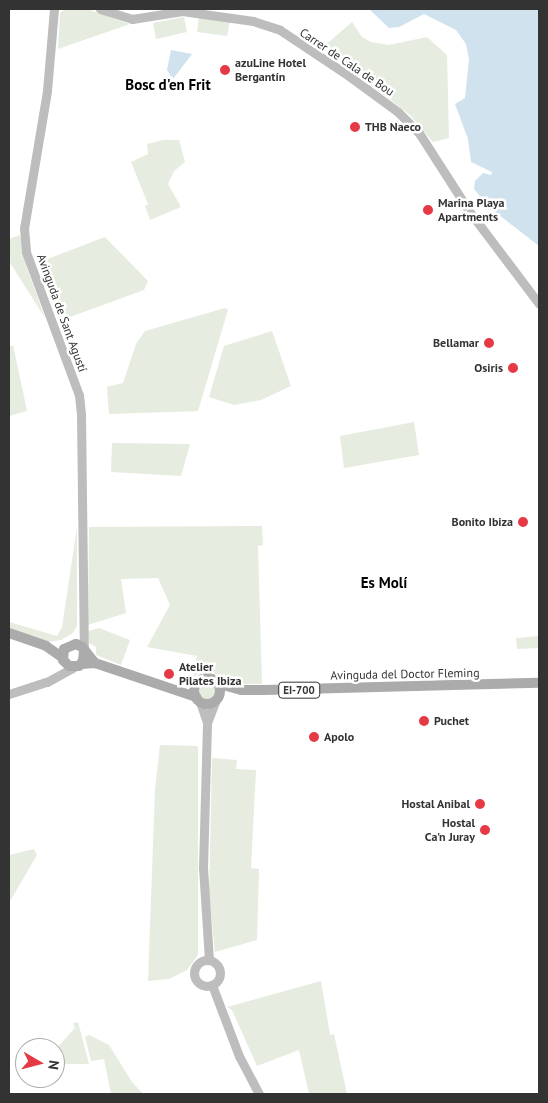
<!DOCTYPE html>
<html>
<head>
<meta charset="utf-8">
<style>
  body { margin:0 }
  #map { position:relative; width:548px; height:1103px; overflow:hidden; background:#fff; font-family:"PT Sans",sans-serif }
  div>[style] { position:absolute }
  .green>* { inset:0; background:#e6ecdf }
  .round { border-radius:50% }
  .water>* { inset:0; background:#cfe2ee }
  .secondary>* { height:9px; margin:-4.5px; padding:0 4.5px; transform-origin:4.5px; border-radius:4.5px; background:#bdbdbd }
  .secondary>.ring { margin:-4.5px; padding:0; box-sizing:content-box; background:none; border:9px solid #bdbdbd; border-radius:50% }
  .primary>* { height:10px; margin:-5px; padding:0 5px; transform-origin:5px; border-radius:5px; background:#ababab }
  .primary>.ring { margin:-5px; padding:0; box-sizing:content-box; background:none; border:10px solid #ababab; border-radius:50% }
  .dots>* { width:14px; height:14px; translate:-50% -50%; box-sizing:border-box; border:2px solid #fff; border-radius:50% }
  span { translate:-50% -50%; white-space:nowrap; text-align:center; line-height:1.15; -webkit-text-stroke:5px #fff; paint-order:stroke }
  .shield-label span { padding:1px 4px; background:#fff; border:1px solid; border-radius:4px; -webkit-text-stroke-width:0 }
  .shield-label { font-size:11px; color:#333; font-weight:700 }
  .street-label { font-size:12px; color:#333 }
  .poi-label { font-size:12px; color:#333; font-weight:700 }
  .left { translate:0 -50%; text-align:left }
  .right { translate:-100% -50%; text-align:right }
  .quarter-label { font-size:15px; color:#000; font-weight:700 }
  .frame { position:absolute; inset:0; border:10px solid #333; pointer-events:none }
  .north { position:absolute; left:15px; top:1038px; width:50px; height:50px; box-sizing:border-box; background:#fff; border:1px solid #adadad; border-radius:50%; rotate:98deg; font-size:14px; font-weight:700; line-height:20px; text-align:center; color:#333 }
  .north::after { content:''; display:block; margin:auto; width:18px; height:22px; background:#e63946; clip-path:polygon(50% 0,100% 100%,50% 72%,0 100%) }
</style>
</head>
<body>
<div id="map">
  <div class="green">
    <i style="clip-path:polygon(65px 9px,87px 9px,130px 24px,58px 49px,60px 13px)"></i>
    <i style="clip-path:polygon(184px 17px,187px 32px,156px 39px,153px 23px)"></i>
    <i style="clip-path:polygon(199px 17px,230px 21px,227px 36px,197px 32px)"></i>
    <i style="clip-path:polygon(352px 22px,362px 37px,371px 42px,389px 45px,427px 37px,447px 55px,449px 138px,433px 142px,410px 115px,322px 48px)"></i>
    <i style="clip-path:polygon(163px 140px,179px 140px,185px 162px,174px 171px,168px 184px,181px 207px,150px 220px,145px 206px,148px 204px,131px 162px,148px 154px,147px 144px)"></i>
    <i style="clip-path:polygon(20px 235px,27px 268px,45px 318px,9px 261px,9px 239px)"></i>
    <i style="clip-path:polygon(105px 237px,148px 281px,144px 290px,59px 321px,37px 263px)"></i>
    <i style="clip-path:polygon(225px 308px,228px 310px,198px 411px,109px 414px,107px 387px,123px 383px,136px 344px,145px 331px)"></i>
    <i style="clip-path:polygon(272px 331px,291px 386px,261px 400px,234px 405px,209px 397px,224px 346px)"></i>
    <i style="clip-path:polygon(13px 345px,27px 411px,9px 416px,9px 347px)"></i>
    <i style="clip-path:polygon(414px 422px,419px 455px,344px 468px,340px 436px)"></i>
    <i style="clip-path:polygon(112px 443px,190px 444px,181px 476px,111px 472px)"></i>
    <i style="clip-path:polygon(262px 526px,263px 545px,258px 546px,262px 684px,232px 684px,212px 672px,200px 672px,192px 679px,197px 656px,147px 647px,170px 605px,158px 578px,121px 579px,126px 613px,88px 625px,89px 527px)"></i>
    <i style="clip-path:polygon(77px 527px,77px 625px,73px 633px,61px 640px,46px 642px,9px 629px,9px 622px,57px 636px,62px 627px)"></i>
    <i style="clip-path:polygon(99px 628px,130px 640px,121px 665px,96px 655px,96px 647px,89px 643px,88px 631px)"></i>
    <i style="clip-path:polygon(539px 636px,539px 648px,517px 649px,516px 638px)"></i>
    <i class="round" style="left:196px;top:679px;width:22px;height:22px"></i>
    <i style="clip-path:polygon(160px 745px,198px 746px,198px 955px,187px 970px,169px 979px,148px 981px,155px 790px)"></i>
    <i style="clip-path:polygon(212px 758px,237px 760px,236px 769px,256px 770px,251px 868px,259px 869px,257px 940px,215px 952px,209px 894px)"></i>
    <i style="clip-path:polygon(34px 849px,37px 855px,9px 903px,9px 855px)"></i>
    <i style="clip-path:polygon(321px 981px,330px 1035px,334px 1034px,347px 1094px,309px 1094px,299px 1050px,257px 1066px,232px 1010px,227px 1007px)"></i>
    <i style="clip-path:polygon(78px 1022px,89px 1064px,55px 1064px,55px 1050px,75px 1028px,73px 1023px)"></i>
    <i style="clip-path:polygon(89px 1035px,109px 1045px,132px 1082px,143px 1094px,111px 1094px,104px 1059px,91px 1061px,85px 1037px)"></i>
  </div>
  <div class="water">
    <i style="clip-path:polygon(369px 9px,539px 9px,539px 246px,490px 208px,474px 189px,475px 181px,483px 173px,491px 175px,492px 172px,471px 162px,468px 139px,455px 104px,465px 98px,469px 59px,466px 44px,456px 30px,424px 14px,399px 27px,389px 28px)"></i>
    <i style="clip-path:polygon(171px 50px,192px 54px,173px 79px,167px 70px)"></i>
  </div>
  <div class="secondary">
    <i style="left:54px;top:9px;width:82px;rotate:94.9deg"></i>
    <i style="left:47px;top:91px;width:139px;rotate:99.5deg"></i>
    <i style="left:24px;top:228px;width:24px;rotate:85deg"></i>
    <i style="left:26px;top:252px;width:153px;rotate:69.7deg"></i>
    <i style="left:79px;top:395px;width:19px;rotate:84deg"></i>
    <i style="left:81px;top:414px;width:236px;rotate:89.3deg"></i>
    <i style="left:100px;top:9px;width:34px;rotate:17deg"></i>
    <i style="left:132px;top:19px;width:51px;rotate:-9.1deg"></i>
    <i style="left:182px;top:11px;width:72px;rotate:8deg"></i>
    <i style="left:253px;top:21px;width:28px;rotate:18deg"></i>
    <i style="left:280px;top:30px;width:83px;rotate:33.7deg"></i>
    <i style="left:349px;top:76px;width:61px;rotate:36.3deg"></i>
    <i style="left:398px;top:112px;width:30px;rotate:45deg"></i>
    <i style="left:419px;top:133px;width:93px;rotate:57.3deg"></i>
    <i style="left:469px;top:211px;width:116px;rotate:53deg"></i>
    <i style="left:9px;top:694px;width:40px;rotate:-18deg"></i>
    <i style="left:47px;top:682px;width:31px;rotate:-29deg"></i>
    <i style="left:200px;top:702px;width:21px;rotate:71deg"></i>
    <i class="ring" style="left:194px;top:960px;width:17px;height:17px"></i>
    <i style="left:209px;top:960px;width:92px;rotate:-93.7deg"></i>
    <i style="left:203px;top:868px;width:145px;rotate:-88.4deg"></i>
    <i style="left:207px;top:723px;width:22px;rotate:-69deg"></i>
    <i style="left:212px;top:985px;width:76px;rotate:69.2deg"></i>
    <i style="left:239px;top:1056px;width:43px;rotate:62.2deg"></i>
  </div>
  <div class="primary">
    <i style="left:9px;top:633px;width:39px;rotate:19deg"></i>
    <i style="left:46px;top:646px;width:21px;rotate:35deg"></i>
    <i style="left:84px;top:651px;width:10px;rotate:96deg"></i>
    <i style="left:83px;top:661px;width:6px;rotate:129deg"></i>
    <i style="left:79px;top:666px;width:10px;rotate:180deg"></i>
    <i style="left:69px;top:666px;width:8px;rotate:-135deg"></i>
    <i style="left:63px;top:660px;width:11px;rotate:-85deg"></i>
    <i style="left:64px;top:649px;width:13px;rotate:-23deg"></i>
    <i style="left:76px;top:644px;width:7px;rotate:27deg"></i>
    <i style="left:82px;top:647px;width:21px;rotate:51deg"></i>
    <i style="left:81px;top:664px;width:14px;rotate:-4deg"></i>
    <i style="left:95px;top:663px;width:107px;rotate:18.6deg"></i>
    <i class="ring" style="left:194px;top:678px;width:16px;height:16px"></i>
    <i style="left:219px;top:684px;width:23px;rotate:15deg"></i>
    <i style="left:241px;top:690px;width:23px"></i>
    <i style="left:264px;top:690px;width:275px;rotate:-1.5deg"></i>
  </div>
  <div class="dots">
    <i style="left:225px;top:70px;background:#e63946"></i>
    <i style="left:355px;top:127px;background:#e63946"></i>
    <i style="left:428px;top:210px;background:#e63946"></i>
    <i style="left:489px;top:343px;background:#e63946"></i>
    <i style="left:513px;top:368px;background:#e63946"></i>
    <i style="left:523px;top:522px;background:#e63946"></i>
    <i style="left:169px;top:674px;background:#e63946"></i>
    <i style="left:424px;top:721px;background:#e63946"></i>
    <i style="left:314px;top:737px;background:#e63946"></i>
    <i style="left:480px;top:804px;background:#e63946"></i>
    <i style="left:485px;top:830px;background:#e63946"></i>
  </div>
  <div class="shield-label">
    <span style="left:299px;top:690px">EI-700</span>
  </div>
  <div class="street-label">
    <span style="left:347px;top:62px;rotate:34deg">Carrer de Cala de Bou</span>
    <span style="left:62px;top:313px;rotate:70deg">Avinguda de Sant Agustí</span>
    <span style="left:405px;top:674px;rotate:-1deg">Avinguda del Doctor Fleming</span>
  </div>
  <div class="poi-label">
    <span class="left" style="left:235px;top:70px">azuLine Hotel<br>Bergantín</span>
    <span class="left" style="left:365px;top:127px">THB Naeco</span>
    <span class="left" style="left:438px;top:210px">Marina Playa<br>Apartments</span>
    <span class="right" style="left:479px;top:343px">Bellamar</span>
    <span class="right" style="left:503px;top:368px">Osiris</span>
    <span class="right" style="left:513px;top:522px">Bonito Ibiza</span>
    <span class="left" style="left:179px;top:674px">Atelier<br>Pilates Ibiza</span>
    <span class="left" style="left:434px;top:721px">Puchet</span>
    <span class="left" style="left:324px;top:737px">Apolo</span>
    <span class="right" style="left:470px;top:804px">Hostal Anibal</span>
    <span class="right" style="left:475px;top:830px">Hostal<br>Ca'n Juray</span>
  </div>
  <div class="quarter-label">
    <span style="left:168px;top:85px">Bosc d'en Frit</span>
    <span style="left:384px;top:583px">Es Molí</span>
  </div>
  <div class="frame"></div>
  <div class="north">N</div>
</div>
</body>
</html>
